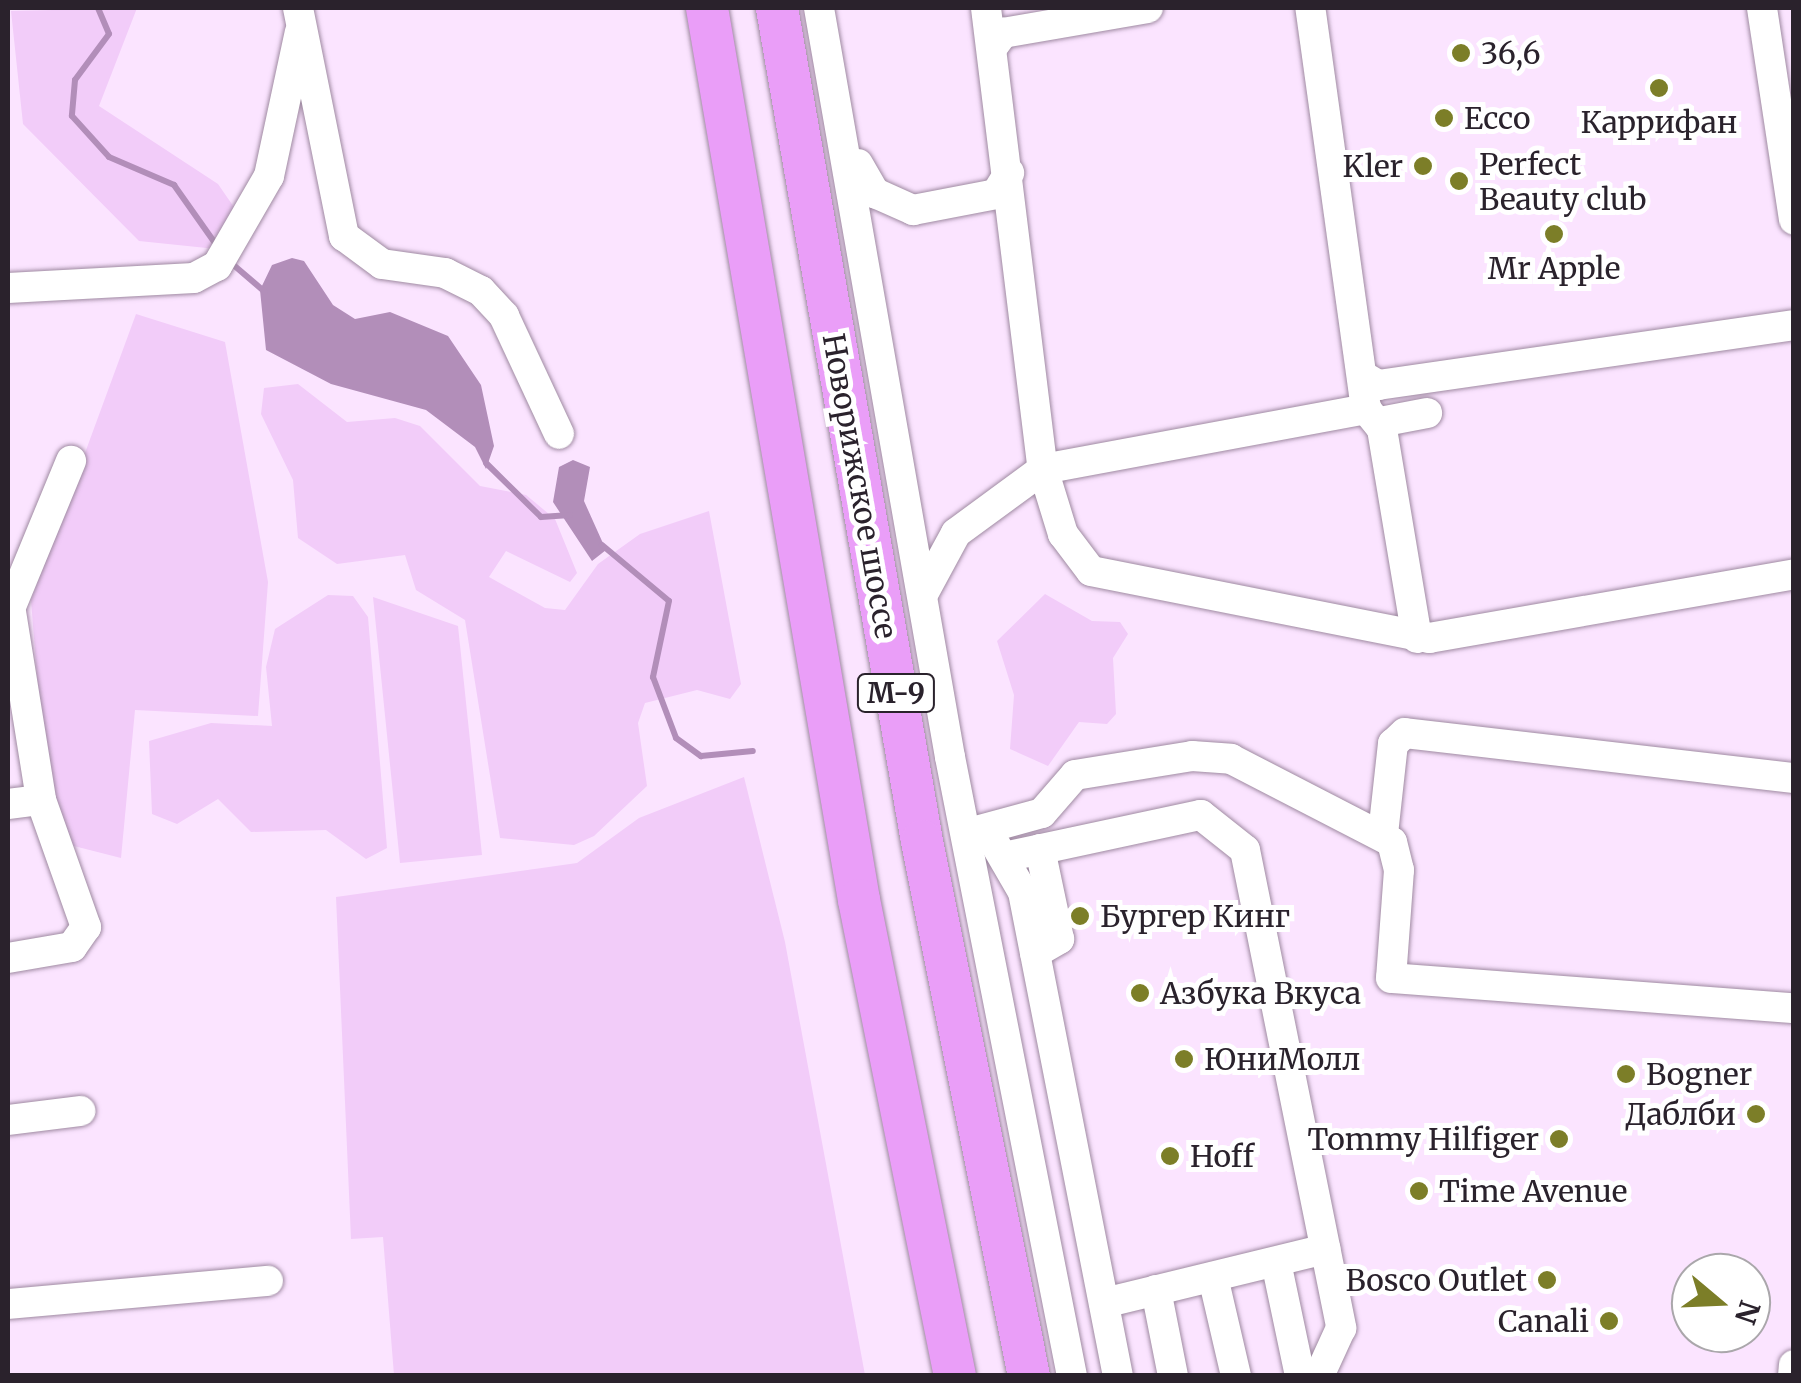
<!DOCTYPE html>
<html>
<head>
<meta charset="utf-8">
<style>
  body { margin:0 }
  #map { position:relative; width:1801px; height:1383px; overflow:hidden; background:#fbe4ff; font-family:Merriweather,serif }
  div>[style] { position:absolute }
  .green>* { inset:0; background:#f2ccf9 }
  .water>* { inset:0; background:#b28eb9 }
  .stream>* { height:6px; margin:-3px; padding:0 3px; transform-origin:3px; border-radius:3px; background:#b28eb9 }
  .roads { filter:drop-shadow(0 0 2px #9f8aa2) drop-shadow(0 0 2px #9f8aa2) }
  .minor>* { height:30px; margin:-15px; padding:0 15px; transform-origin:15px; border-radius:15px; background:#fff }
  .highway>* { height:42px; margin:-21px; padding:0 21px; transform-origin:21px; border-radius:21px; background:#ea9ef8 }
  .dots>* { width:28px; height:28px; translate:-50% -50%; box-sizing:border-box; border:5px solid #fff; border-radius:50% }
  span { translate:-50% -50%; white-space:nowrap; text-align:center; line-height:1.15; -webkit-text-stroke:10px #fff; paint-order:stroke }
  .shield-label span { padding:2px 8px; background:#fff; border:2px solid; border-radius:8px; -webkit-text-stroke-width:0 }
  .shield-label { font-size:28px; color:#2a222c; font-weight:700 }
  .poi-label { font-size:30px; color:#2a222c }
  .left { translate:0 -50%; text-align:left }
  .right { translate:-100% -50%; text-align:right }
  .street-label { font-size:30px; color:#2a222c }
  .frame { position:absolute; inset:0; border:10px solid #2a222c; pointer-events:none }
  .north { position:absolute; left:1671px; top:1253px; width:100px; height:100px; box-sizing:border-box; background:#fff; border:2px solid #aaa7ab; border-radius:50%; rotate:109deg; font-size:28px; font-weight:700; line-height:40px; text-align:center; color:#2a222c }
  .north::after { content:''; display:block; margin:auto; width:35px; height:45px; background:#7c7e28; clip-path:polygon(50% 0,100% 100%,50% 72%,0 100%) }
</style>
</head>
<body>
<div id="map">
  <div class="green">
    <i style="clip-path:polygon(137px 8px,99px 106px,218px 184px,238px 213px,226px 250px,139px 241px,23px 124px,11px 11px)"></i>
    <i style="clip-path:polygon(136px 314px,225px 342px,268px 582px,258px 716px,135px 710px,121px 858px,70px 845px,47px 804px,31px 600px)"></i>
    <i style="clip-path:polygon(298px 384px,347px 422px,395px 418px,420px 426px,480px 486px,526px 495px,555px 519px,577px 573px,570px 582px,506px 551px,489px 577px,545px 608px,565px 610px,598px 564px,640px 534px,709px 511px,741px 684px,730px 699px,697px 690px,645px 703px,638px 723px,647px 786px,594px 836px,574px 845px,500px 838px,465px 620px,416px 590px,405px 555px,337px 564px,298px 538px,293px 480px,261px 414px,264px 388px)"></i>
    <i style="clip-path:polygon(1045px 594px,1092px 621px,1120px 622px,1128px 634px,1113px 658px,1116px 714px,1107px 724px,1079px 722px,1048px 766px,1010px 749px,1014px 695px,997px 641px)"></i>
    <i style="clip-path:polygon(328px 595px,353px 596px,368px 617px,387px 848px,366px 859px,326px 830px,251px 832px,218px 799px,177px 824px,152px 814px,149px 741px,211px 723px,272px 726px,266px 667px,275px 629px)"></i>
    <i style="clip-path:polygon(373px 597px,458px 626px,482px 855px,400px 863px)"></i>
    <i style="clip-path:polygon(744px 777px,785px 942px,865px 1375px,394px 1375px,383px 1237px,351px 1239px,336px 897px,577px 863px,639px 818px)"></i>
  </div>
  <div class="water">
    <i style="clip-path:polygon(292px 258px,304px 261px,333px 305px,355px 319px,390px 312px,448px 336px,481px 385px,494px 446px,486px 469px,475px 447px,426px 410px,331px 384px,266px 350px,260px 290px,272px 265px)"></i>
    <i style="clip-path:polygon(573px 460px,590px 467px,584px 501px,606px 550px,592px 561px,553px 502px,559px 467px)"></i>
  </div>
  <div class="stream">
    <i style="left:98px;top:8px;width:28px;rotate:67deg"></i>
    <i style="left:109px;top:34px;width:57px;rotate:126.5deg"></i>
    <i style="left:75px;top:80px;width:36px;rotate:95deg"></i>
    <i style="left:72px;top:116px;width:55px;rotate:47.9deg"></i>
    <i style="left:109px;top:157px;width:71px;rotate:23.3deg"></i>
    <i style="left:174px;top:185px;width:75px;rotate:54.8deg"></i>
    <i style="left:230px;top:262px;width:46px;rotate:40.6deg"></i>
    <i style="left:486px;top:463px;width:77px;rotate:44.5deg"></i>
    <i style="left:541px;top:517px;width:29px;rotate:-4deg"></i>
    <i style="left:602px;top:545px;width:87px;rotate:39.9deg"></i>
    <i style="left:669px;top:601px;width:78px;rotate:101.9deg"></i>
    <i style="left:653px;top:677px;width:65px;rotate:69.3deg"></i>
    <i style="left:676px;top:738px;width:31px;rotate:36deg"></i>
    <i style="left:701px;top:756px;width:52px;rotate:-5.5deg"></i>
  </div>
  <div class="roads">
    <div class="minor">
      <i style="left:298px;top:8px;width:233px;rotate:78.6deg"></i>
      <i style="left:344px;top:236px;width:47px;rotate:36.4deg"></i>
      <i style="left:382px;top:264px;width:64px;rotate:8.1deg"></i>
      <i style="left:445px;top:273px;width:40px;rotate:26.6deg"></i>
      <i style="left:481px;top:291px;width:34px;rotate:47deg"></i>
      <i style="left:504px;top:316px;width:130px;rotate:65deg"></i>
      <i style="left:819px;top:8px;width:760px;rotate:80.08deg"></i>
      <i style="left:950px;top:757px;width:631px;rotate:78.85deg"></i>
      <i style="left:986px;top:8px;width:465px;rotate:83deg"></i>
      <i style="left:1043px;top:469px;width:68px;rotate:72.9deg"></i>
      <i style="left:1063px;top:534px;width:46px;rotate:52.9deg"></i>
      <i style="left:1091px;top:571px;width:345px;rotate:11.2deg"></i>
      <i style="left:1429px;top:638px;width:371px;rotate:-9.9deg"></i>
      <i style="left:1762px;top:8px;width:214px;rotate:81.4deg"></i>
      <i style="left:992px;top:48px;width:19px;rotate:-54deg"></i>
      <i style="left:1003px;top:33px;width:147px;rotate:-9.8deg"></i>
      <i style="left:858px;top:164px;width:34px;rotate:60deg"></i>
      <i style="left:875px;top:193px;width:42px;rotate:24.1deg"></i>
      <i style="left:913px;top:210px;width:85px;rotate:-10.9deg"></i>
      <i style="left:996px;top:194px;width:25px;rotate:-58deg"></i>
      <i style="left:8px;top:288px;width:186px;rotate:-3.1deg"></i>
      <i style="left:194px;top:278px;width:26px;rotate:-28deg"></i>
      <i style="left:217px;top:266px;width:104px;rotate:-60deg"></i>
      <i style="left:269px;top:176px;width:147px;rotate:-77.9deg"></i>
      <i style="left:1368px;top:379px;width:12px;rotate:31deg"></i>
      <i style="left:1378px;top:385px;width:420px;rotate:-8.2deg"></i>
      <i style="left:1366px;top:409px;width:26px;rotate:51deg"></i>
      <i style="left:1382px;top:429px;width:212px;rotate:80.5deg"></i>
      <i style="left:1380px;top:422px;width:48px;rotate:-10.8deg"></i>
      <i style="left:8px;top:593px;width:210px;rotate:80.9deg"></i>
      <i style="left:41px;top:800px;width:135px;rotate:70.5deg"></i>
      <i style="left:86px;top:927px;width:24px;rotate:125deg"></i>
      <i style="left:72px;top:947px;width:65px;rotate:170.2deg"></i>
      <i style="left:923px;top:594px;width:69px;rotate:-61.6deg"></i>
      <i style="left:956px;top:533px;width:108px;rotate:-36.3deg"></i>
      <i style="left:1043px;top:469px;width:329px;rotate:-10.5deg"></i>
      <i style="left:1366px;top:409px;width:405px;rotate:-97.9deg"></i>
      <i style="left:12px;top:604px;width:155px;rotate:-67.6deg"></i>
      <i style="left:8px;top:804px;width:33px;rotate:-7deg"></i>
      <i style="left:980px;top:830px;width:64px;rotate:-15.3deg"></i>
      <i style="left:1042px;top:813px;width:50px;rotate:-49deg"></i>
      <i style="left:1075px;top:775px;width:119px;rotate:-9.2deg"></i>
      <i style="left:1192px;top:756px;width:39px;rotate:4deg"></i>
      <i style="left:1231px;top:759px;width:181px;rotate:27.3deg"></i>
      <i style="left:1392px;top:842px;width:29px;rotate:76deg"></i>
      <i style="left:1399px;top:870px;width:108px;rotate:94.2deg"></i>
      <i style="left:1391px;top:978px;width:404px;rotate:4.3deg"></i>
      <i style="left:1383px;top:834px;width:91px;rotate:-83.7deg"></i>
      <i style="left:1393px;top:744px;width:16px;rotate:-43deg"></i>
      <i style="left:1405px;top:733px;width:392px;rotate:6.6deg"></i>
      <i style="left:994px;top:842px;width:58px;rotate:59.9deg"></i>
      <i style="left:1023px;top:892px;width:493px;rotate:78.9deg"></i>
      <i style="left:1009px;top:856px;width:196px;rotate:-12.1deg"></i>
      <i style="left:1201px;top:815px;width:56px;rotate:38.5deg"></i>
      <i style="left:1245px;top:850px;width:488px;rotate:78.6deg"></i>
      <i style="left:1341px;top:1328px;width:53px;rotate:114.6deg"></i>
      <i style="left:1035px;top:953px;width:28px;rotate:-30deg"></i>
      <i style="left:1059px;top:939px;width:92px;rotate:-101.9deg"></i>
      <i style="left:8px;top:1120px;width:73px;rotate:-7.1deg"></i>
      <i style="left:1276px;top:1262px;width:116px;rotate:78.1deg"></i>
      <i style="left:1213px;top:1277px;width:102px;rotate:76.9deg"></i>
      <i style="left:1156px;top:1290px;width:88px;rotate:78.8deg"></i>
      <i style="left:1104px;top:1303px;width:228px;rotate:-13.7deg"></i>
      <i style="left:8px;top:1304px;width:261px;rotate:-5.1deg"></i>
      <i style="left:1793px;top:1376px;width:11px;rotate:-85deg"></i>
    </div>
    <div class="highway">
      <i style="left:707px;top:8px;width:905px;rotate:80.33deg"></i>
      <i style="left:859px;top:900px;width:486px;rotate:78.6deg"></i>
      <i style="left:777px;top:8px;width:846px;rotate:80.13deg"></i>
      <i style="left:922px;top:841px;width:546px;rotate:78.69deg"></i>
    </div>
  </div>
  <div class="dots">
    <i style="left:1461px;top:53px;background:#7c7e28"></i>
    <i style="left:1659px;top:88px;background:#7c7e28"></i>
    <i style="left:1444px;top:118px;background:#7c7e28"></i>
    <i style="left:1423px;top:166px;background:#7c7e28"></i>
    <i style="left:1459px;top:181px;background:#7c7e28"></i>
    <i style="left:1554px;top:234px;background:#7c7e28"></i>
    <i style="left:1080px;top:916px;background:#7c7e28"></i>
    <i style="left:1140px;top:993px;background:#7c7e28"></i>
    <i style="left:1184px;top:1059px;background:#7c7e28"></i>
    <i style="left:1626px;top:1074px;background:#7c7e28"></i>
    <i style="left:1756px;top:1114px;background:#7c7e28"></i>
    <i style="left:1559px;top:1139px;background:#7c7e28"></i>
    <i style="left:1170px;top:1156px;background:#7c7e28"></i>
    <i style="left:1419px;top:1191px;background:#7c7e28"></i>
    <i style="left:1547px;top:1280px;background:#7c7e28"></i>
    <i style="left:1609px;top:1321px;background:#7c7e28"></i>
  </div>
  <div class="shield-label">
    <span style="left:896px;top:693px">М-9</span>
  </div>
  <div class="poi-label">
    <span class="left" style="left:1481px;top:53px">36,6</span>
    <span class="left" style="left:1464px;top:118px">Ecco</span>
    <span style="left:1659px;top:122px">Каррифан</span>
    <span class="left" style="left:1479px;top:181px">Perfect<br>Beauty club</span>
    <span class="right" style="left:1403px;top:166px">Kler</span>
    <span style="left:1554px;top:268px">Mr Apple</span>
    <span class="left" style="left:1100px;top:916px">Бургер Кинг</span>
    <span class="left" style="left:1160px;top:993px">Азбука Вкуса</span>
    <span class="left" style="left:1204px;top:1059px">ЮниМолл</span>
    <span class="left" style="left:1646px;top:1074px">Bogner</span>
    <span class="right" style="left:1736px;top:1114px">Даблби</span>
    <span class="right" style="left:1539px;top:1139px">Tommy Hilfiger</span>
    <span class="left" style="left:1190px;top:1156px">Hoff</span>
    <span class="left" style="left:1439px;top:1191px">Time Avenue</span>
    <span class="right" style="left:1527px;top:1280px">Bosco Outlet</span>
    <span class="right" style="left:1589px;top:1321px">Canali</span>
  </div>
  <div class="street-label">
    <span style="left:860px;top:486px;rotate:80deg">Новорижское шоссе</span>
  </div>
  <div class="frame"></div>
  <div class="north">N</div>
</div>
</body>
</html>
